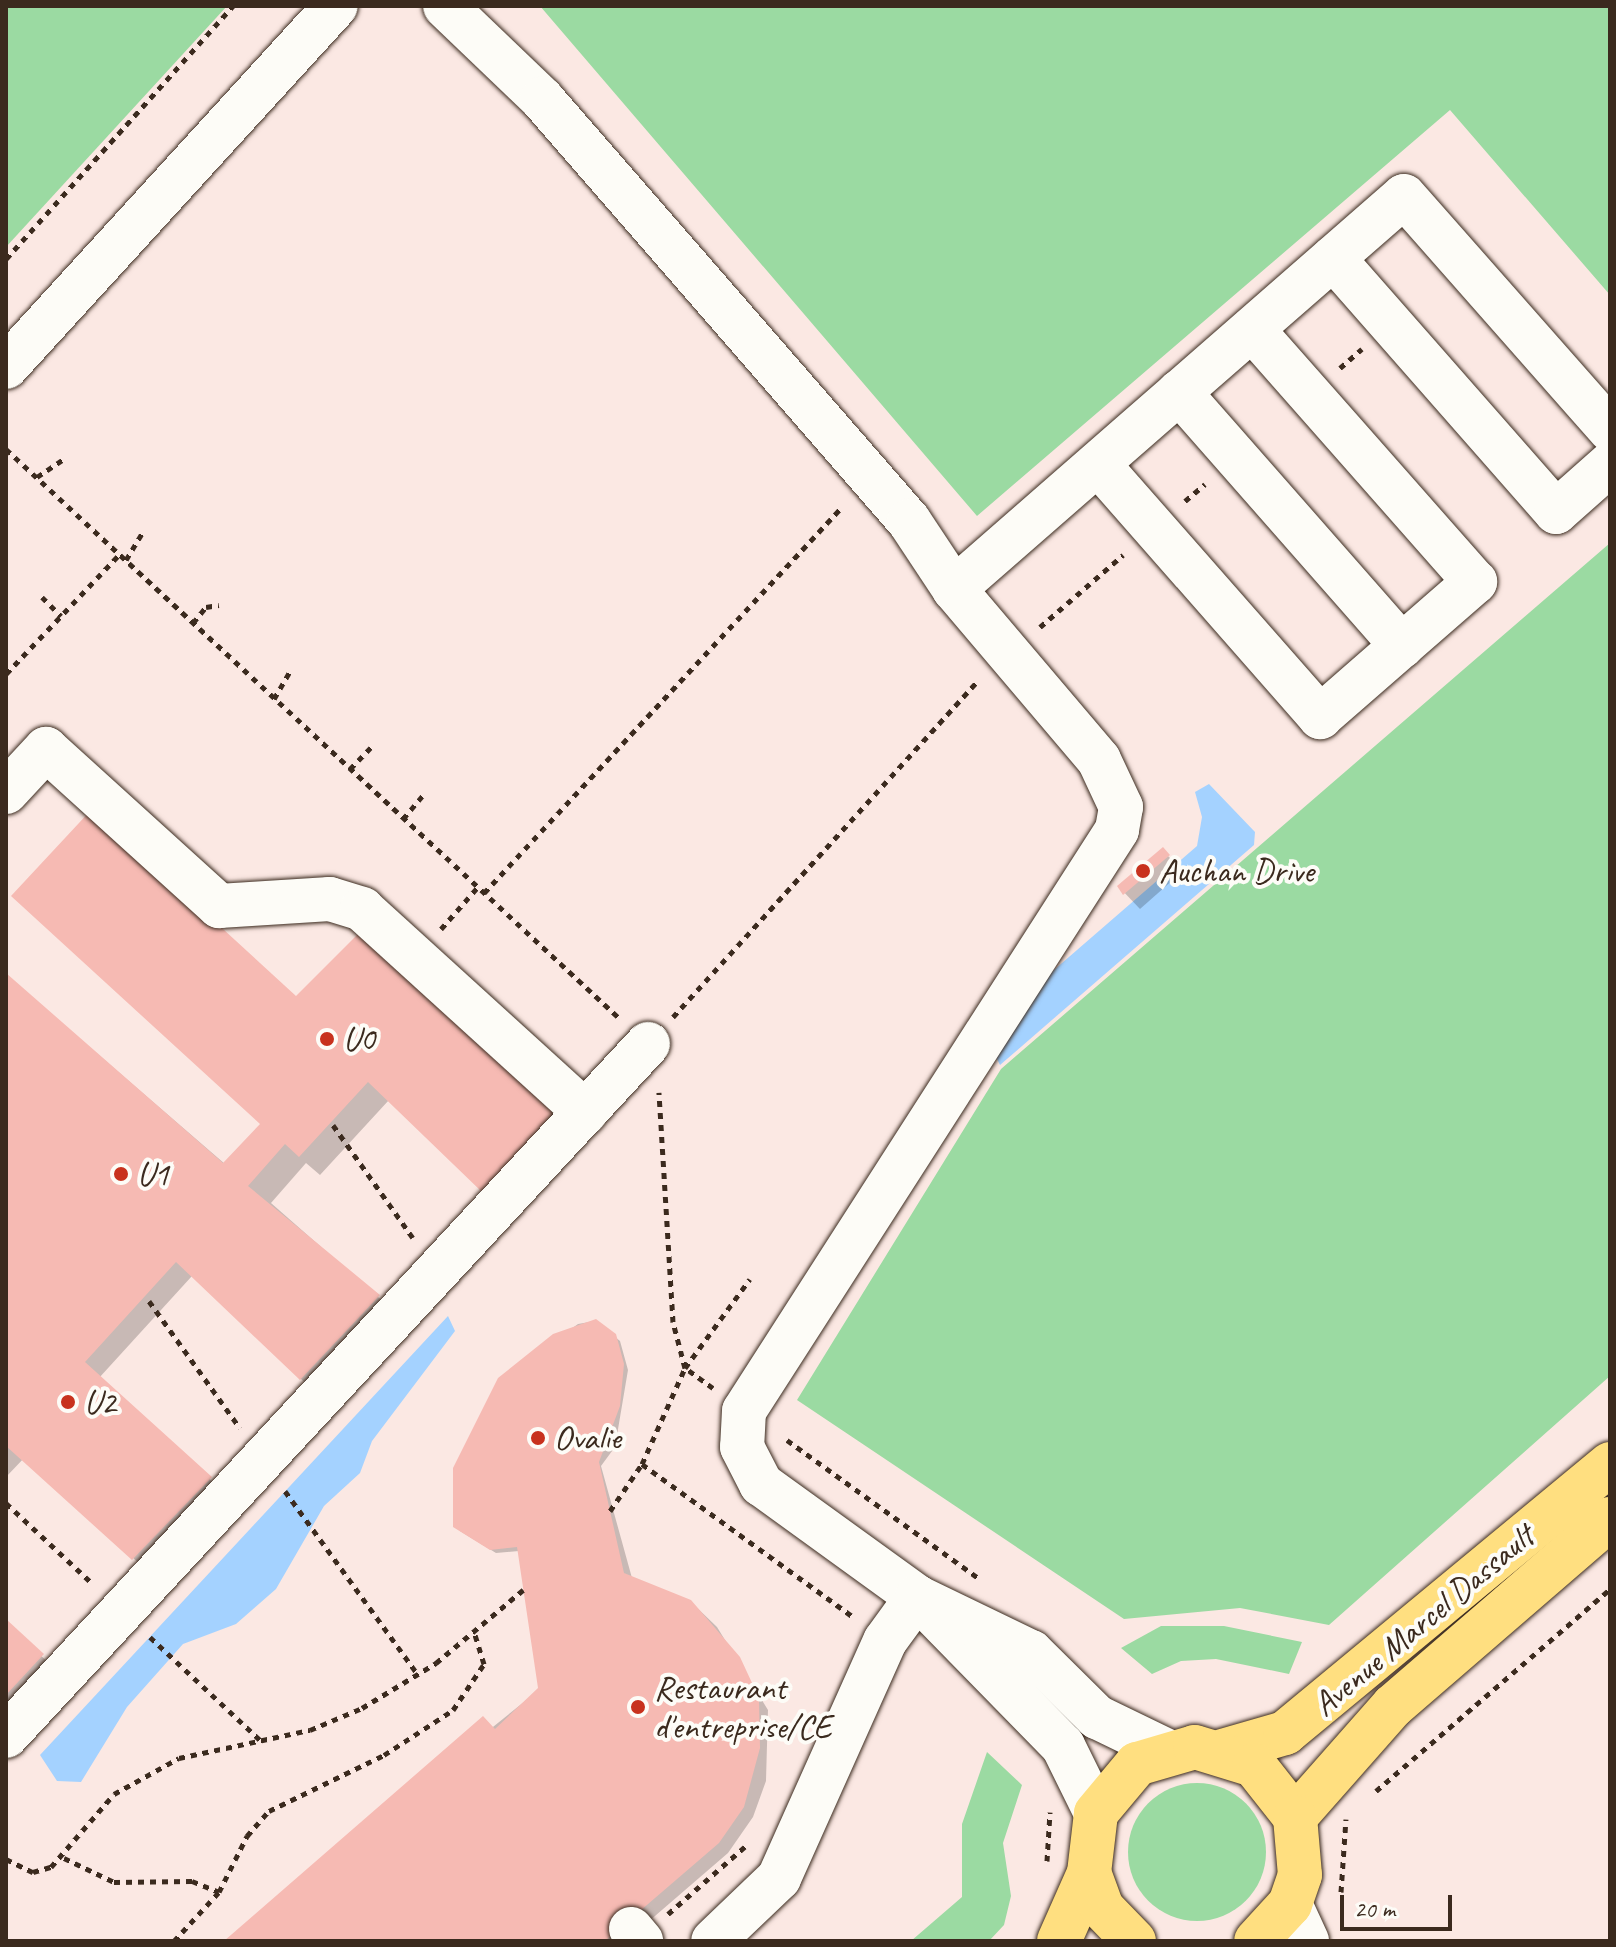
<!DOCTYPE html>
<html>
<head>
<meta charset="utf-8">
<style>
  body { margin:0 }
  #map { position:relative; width:1616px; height:1947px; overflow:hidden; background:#fbe8e3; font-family:Caveat,sans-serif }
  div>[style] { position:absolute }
  .green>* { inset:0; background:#9bdaa2 }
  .round { border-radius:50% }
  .water>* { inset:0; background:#a4d2ff }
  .shadow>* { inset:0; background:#0003 }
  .building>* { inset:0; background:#f6bab3 }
  .path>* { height:5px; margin-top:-2.5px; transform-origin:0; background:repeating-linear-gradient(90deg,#3b2a1e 0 6px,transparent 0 12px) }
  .roads { filter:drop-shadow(0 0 2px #3b2a1e) drop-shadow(0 0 2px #3b2a1e) }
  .minor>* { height:44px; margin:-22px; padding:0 22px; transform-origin:22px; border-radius:22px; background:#fdfcf7 }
  .major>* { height:44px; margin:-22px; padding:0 22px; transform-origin:22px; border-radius:22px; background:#ffdf80 }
  .dots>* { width:22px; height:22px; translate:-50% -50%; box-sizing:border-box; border:4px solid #fdfcf7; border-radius:50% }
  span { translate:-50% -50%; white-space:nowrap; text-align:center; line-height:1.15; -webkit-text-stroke:8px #fdfcf7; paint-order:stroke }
  .poi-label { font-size:34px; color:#3b2a1e }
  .left { translate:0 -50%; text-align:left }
  .street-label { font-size:34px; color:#3b2a1e }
  .frame { position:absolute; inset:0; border:8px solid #3b2a1e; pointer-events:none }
  .scale { position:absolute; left:1340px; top:1895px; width:112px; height:36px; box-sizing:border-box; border:4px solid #3b2a1e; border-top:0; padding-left:10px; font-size:24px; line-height:28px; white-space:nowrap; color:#3b2a1e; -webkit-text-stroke:6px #fdfcf7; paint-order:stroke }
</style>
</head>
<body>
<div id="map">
  <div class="green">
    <i style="clip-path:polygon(6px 6px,227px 6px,6px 247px)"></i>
    <i style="clip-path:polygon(540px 6px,1610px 6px,1610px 295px,1450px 110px,977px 516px)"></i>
    <i style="clip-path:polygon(1610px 543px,1610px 1376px,1329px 1625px,1240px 1608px,1124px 1619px,797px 1400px,1001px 1069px)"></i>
    <i style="clip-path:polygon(1161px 1626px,1224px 1626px,1302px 1642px,1289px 1674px,1216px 1659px,1181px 1661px,1152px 1674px,1121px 1648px)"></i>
    <i style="clip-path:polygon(987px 1752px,1022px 1785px,1003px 1843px,1011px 1896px,1004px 1925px,989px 1941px,911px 1941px,962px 1897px,962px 1824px)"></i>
    <i class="round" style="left:1128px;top:1783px;width:138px;height:138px"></i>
  </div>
  <div class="water">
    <i style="clip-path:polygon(1209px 784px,1255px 832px,1254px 845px,1000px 1065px,996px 1057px,1047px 976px,1197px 846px,1202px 817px,1195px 792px)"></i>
    <i style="clip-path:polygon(448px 1316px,455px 1331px,372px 1441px,360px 1473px,324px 1506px,276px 1589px,236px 1624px,183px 1644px,127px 1707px,81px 1782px,57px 1781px,40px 1755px)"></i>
  </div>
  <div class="shadow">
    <i style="clip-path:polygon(1162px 850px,1183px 871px,1140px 909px,1119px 887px)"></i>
    <i style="clip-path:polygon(6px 975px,225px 1164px,261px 1124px,296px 999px,558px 1108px,503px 1211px,389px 1100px,320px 1175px,306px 1163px,271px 1203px,394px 1311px,317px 1394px,192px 1276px,99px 1378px,225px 1493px,149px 1573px,26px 1456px,6px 1477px)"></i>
    <i style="clip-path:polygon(595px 1321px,620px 1341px,628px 1370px,615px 1447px,601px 1466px,632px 1578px,690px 1601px,717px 1627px,768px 1710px,766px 1781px,753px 1817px,728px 1853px,626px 1941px,227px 1941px,540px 1689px,519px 1551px,496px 1553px,460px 1531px,455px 1469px,499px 1380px,578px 1324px)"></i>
    <i style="clip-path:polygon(6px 1622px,57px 1671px,6px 1726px)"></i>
  </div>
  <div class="building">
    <i style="clip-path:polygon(92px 809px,296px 996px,363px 929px,559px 1107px,482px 1192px,368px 1082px,299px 1157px,285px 1144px,248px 1186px,380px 1295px,300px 1380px,176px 1262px,85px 1362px,212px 1477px,132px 1560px,6px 1446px,6px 973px,223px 1163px,260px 1124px,11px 896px)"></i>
    <i style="clip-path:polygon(1163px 847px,1170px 855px,1123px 895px,1117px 886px)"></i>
    <i style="clip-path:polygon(596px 1319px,616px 1334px,624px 1364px,620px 1406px,599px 1462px,624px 1573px,691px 1600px,740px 1657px,759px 1698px,760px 1748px,744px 1807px,719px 1843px,605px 1941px,224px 1941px,483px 1716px,495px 1729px,538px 1688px,517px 1547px,490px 1550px,453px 1527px,453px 1468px,498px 1378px,553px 1334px)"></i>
    <i style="clip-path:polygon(6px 1619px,44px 1654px,6px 1695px)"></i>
  </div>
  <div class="path">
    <i style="left:6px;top:259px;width:340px;rotate:-48.1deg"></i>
    <i style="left:1340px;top:368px;width:29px;rotate:-41deg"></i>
    <i style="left:6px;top:449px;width:835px;rotate:42.86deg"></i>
    <i style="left:37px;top:477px;width:32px;rotate:-34deg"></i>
    <i style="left:1185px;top:501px;width:26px;rotate:-40deg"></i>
    <i style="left:126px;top:560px;width:35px;rotate:-59deg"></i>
    <i style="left:42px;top:597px;width:27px;rotate:45deg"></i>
    <i style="left:193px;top:623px;width:21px;rotate:-51deg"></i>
    <i style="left:206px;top:607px;width:13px;rotate:-9deg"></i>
    <i style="left:1040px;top:627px;width:110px;rotate:-40.9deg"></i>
    <i style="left:6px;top:674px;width:166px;rotate:-46.5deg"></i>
    <i style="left:274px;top:699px;width:32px;rotate:-60deg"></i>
    <i style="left:350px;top:769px;width:33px;rotate:-46deg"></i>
    <i style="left:403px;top:819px;width:31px;rotate:-50deg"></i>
    <i style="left:484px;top:893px;width:526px;rotate:-47.16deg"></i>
    <i style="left:441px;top:929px;width:55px;rotate:-48.7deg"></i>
    <i style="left:673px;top:1017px;width:454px;rotate:-47.8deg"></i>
    <i style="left:333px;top:1125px;width:138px;rotate:54.7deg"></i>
    <i style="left:149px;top:1301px;width:156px;rotate:54.4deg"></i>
    <i style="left:713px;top:1388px;width:34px;rotate:-144deg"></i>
    <i style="left:685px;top:1368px;width:110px;rotate:-53.9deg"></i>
    <i style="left:787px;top:1440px;width:238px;rotate:35.8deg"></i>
    <i style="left:642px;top:1464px;width:259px;rotate:35.9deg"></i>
    <i style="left:285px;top:1491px;width:227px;rotate:54.1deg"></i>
    <i style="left:6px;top:1503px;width:119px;rotate:43deg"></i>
    <i style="left:610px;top:1511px;width:57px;rotate:-55.8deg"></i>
    <i style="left:642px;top:1464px;width:105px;rotate:-65.9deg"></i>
    <i style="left:685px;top:1368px;width:48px;rotate:-104.6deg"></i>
    <i style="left:673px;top:1322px;width:230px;rotate:-93.5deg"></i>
    <i style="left:150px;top:1637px;width:152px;rotate:43.1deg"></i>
    <i style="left:1376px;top:1791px;width:309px;rotate:-40.8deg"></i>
    <i style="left:64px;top:1858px;width:55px;rotate:25.6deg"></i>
    <i style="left:114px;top:1882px;width:78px;rotate:-0.7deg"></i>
    <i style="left:192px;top:1881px;width:29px;rotate:22deg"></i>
    <i style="left:6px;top:1859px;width:30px;rotate:26deg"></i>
    <i style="left:33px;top:1872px;width:19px;rotate:-16deg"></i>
    <i style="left:51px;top:1867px;width:96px;rotate:-49.2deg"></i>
    <i style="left:114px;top:1794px;width:74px;rotate:-29deg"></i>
    <i style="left:179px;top:1758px;width:134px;rotate:-12.1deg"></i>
    <i style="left:310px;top:1730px;width:56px;rotate:-22.9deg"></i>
    <i style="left:362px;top:1708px;width:87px;rotate:-31.3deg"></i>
    <i style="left:436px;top:1663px;width:114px;rotate:-40deg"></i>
    <i style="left:1047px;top:1861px;width:49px;rotate:-86.5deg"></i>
    <i style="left:1341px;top:1892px;width:73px;rotate:-86.1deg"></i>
    <i style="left:668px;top:1914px;width:106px;rotate:-41.2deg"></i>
    <i style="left:174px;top:1941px;width:67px;rotate:-47.4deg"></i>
    <i style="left:219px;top:1892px;width:63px;rotate:-63.4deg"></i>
    <i style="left:247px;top:1836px;width:33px;rotate:-49deg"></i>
    <i style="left:269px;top:1811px;width:128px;rotate:-26deg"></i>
    <i style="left:384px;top:1755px;width:82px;rotate:-33.1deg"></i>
    <i style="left:453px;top:1710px;width:55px;rotate:-56deg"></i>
    <i style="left:484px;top:1664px;width:34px;rotate:-107deg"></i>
  </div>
  <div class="roads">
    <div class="minor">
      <i style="left:445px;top:6px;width:134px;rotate:43.8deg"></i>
      <i style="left:542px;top:99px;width:559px;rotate:48.99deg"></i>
      <i style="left:909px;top:521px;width:82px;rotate:56.5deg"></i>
      <i style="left:954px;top:589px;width:224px;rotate:49.7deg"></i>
      <i style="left:1099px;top:760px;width:52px;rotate:64.9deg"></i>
      <i style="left:1121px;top:807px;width:23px;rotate:100deg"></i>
      <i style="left:1117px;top:830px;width:690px;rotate:122.7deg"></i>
      <i style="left:744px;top:1411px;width:36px;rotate:93deg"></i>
      <i style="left:742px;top:1447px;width:42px;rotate:62.8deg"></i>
      <i style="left:761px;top:1484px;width:193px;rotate:35.9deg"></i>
      <i style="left:917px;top:1597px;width:54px;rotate:126deg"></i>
      <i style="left:885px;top:1641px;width:260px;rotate:114.1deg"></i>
      <i style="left:779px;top:1878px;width:91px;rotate:136.3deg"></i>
      <i style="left:1333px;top:258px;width:338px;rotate:48.7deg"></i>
      <i style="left:1556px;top:512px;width:72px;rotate:-41.6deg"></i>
      <i style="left:6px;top:367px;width:489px;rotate:-47.6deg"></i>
      <i style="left:1179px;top:392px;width:338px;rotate:48.7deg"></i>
      <i style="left:1098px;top:464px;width:337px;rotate:48.7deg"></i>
      <i style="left:1320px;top:717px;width:206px;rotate:-41.1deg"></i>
      <i style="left:1475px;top:582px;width:337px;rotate:-131.4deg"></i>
      <i style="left:954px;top:589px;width:597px;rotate:-41.13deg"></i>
      <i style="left:1404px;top:196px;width:312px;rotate:48.6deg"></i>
      <i style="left:6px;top:792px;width:59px;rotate:-47.1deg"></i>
      <i style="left:46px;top:749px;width:234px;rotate:42.2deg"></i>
      <i style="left:219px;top:906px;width:111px;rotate:-3.6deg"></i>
      <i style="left:330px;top:899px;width:34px;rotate:17deg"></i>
      <i style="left:362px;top:909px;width:302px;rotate:42.3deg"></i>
      <i style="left:6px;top:1736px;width:944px;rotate:-47.15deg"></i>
      <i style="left:1096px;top:1813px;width:75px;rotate:-116.2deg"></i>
      <i style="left:1063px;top:1746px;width:209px;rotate:-134.4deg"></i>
      <i style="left:917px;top:1597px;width:127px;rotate:25.8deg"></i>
      <i style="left:1031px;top:1652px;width:93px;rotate:44.6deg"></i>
      <i style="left:1097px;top:1717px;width:78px;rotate:25.9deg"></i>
      <i style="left:1290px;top:1904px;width:41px;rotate:65.3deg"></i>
      <i style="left:631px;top:1929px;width:16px;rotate:50deg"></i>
    </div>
    <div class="major">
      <i style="left:1223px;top:1751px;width:65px;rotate:-16.2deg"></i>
      <i style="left:1285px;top:1733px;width:422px;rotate:-39.6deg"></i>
      <i style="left:1295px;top:1817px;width:148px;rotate:-48.6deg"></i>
      <i style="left:1393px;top:1706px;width:286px;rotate:-40.8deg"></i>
      <i style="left:1059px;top:1941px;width:74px;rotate:-66.2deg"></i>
      <i style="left:1134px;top:1941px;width:46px;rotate:-134.1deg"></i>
      <i style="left:1102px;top:1908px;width:37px;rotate:-110deg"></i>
      <i style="left:1089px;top:1873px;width:60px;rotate:-83.3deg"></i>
      <i style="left:1096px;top:1813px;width:64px;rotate:-50.1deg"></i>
      <i style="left:1137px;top:1764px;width:60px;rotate:-16.3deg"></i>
      <i style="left:1195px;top:1747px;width:62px;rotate:17deg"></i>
      <i style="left:1254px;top:1765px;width:66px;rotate:51.7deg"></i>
      <i style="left:1295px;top:1817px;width:58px;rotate:85.1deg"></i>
      <i style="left:1300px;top:1875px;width:31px;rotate:109deg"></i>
      <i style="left:1290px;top:1904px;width:50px;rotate:132.6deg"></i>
    </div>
  </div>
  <div class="dots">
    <i style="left:1143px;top:871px;background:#c8321e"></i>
    <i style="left:327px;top:1039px;background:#c8321e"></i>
    <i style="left:121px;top:1174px;background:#c8321e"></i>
    <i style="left:68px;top:1402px;background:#c8321e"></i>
    <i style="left:538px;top:1438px;background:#c8321e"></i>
    <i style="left:638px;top:1707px;background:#c8321e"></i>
  </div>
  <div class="poi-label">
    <span class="left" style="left:1159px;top:871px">Auchan Drive</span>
    <span class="left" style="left:343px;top:1039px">U0</span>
    <span class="left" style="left:137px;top:1174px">U1</span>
    <span class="left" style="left:84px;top:1402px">U2</span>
    <span class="left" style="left:554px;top:1438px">Ovalie</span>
    <span class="left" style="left:654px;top:1707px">Restaurant<br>d'entreprise/CE</span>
  </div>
  <div class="street-label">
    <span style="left:1423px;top:1620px;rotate:-40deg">Avenue Marcel Dassault</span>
  </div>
  <div class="frame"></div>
  <div class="scale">20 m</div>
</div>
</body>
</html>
